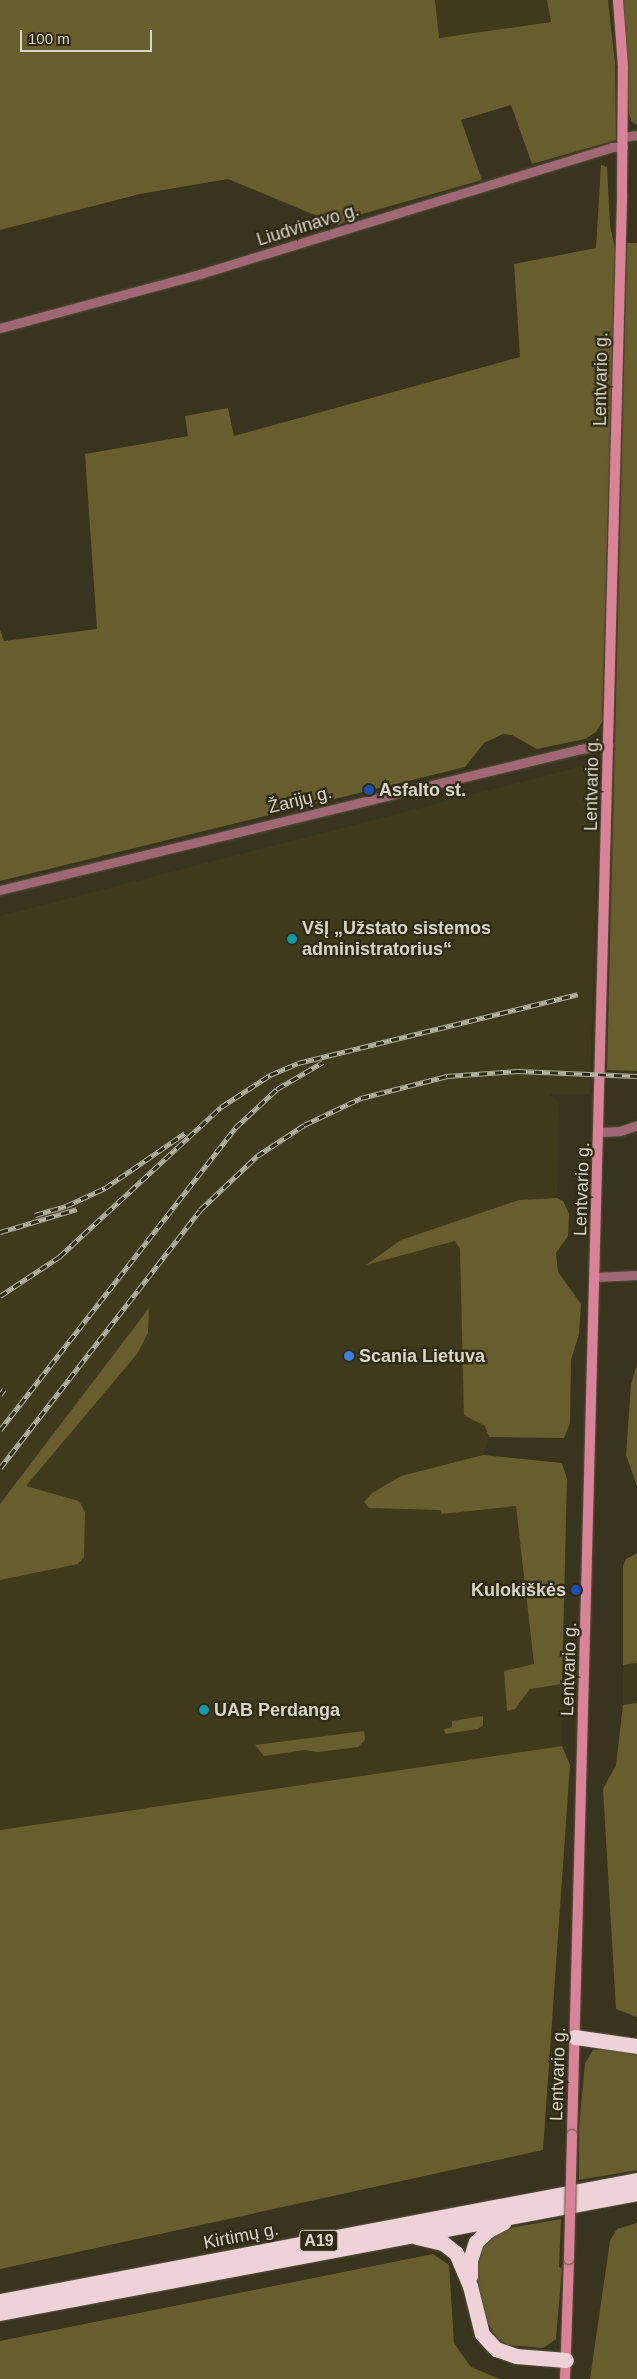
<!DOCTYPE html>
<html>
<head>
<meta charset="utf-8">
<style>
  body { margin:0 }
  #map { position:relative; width:637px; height:2379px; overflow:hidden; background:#39341e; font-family:Helvetica,sans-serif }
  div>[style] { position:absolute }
  .built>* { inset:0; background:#403a1c }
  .green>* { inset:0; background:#685d2d }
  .roads { filter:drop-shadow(0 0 1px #56513d) drop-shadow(0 0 1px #56513d) }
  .street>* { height:9px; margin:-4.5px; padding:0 4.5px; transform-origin:4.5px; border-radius:4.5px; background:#9f6874 }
  .secondary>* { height:10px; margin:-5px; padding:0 5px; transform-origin:5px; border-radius:5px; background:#da8398 }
  .highway>* { height:15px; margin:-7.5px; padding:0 7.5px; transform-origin:7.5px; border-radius:7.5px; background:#eed2d7 }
  .rail>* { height:4.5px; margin-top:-2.25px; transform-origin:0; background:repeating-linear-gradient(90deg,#2f2a14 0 8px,#b3b0a0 0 16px); box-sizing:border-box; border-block:1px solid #b3b0a0 }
  .bridges { filter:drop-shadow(0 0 1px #56513d) drop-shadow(0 0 1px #56513d) }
  .secondary-bridge>* { height:10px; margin:-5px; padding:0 5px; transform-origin:5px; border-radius:5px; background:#da8398 }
  .dots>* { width:14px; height:14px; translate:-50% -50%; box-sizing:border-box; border:2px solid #2f2a14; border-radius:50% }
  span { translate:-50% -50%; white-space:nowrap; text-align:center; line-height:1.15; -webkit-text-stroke:4.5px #2f2a14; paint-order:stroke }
  .shield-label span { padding:1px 4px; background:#2f2a14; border:1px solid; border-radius:4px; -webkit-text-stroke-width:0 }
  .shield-label { font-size:16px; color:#d9d6c8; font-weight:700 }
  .street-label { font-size:18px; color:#d9d6c8 }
  .poi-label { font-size:18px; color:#d9d6c8; font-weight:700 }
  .left { translate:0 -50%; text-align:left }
  .right { translate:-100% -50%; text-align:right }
  .scale { position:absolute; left:20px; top:30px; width:132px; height:22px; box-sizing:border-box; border:2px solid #d9d6c8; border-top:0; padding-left:6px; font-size:15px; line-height:18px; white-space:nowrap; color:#d9d6c8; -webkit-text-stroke:4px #2f2a14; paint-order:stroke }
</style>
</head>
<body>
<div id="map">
  <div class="built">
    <i style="clip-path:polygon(435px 0,547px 0,551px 22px,438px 38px)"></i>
    <i style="clip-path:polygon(599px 762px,590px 1094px,548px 1094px,559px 1102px,557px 1198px,519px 1200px,401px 1240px,368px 1264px,455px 1241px,460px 1249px,489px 1437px,483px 1455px,401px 1476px,369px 1508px,440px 1510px,442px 1514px,516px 1506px,534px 1664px,506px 1710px,515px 1709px,530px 1689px,562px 1684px,562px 1746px,0 1830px,0 1580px,78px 1564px,84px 1557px,79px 1501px,26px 1486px,137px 1354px,149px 1309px,0 1504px,0 916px)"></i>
    <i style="clip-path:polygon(637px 1663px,637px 1703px,623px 1705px,623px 1665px)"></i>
  </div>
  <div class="green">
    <i style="clip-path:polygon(0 0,435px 0,439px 38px,551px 22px,547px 0,608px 0,615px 63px,616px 140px,532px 164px,511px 105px,461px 120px,482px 180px,355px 216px,339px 225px,228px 179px,140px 194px,0 230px)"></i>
    <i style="clip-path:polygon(623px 0,637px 0,637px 125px,632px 122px,629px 114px)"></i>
    <i style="clip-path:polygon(601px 165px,607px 167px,610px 225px,615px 249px,602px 722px,596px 732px,585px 739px,537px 749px,512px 735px,503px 734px,484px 743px,465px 767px,0 881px,0 630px,4px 641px,97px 629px,85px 454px,188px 436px,185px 416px,228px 408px,234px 436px,520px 357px,514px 264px,596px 248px)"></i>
    <i style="clip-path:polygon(627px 243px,637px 243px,637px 1071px,607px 1070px)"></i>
    <i style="clip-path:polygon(557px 1198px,563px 1201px,569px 1214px,568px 1236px,556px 1253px,558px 1272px,581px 1304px,579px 1334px,571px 1360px,570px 1423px,564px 1438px,489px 1437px,485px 1426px,464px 1415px,460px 1249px,455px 1241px,366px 1265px,401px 1240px,519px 1200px)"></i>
    <i style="clip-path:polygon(149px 1308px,148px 1333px,137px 1354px,26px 1486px,79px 1501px,85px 1512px,84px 1557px,78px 1564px,0 1580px,0 1504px)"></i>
    <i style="clip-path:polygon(637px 1364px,637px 1486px,626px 1455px,631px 1384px)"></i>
    <i style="clip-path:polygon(483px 1455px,562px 1463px,567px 1479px,562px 1684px,530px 1689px,515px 1709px,507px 1711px,504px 1671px,534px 1664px,516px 1506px,442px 1514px,440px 1510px,369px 1508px,364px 1502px,372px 1493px,401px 1476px)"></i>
    <i style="clip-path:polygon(637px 1553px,637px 1663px,623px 1665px,623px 1566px,626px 1559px)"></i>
    <i style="clip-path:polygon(637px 1703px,637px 2017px,616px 2009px,603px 1789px,616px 1765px,623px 1705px)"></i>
    <i style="clip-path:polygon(483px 1716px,483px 1725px,478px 1729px,445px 1734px,444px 1729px,452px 1727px,452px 1721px)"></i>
    <i style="clip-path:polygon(364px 1731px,365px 1740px,358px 1747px,318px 1752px,305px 1750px,264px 1756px,255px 1745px)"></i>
    <i style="clip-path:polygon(562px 1746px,570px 1765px,543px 2150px,0 2269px,0 1830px)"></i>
    <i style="clip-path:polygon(603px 2049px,637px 2054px,637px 2170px,579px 2180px,579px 2128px,585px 2063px,593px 2050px)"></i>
    <i style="clip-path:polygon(561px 2219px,559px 2267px,562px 2268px,556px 2339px,543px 2348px,507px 2345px,497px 2338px,485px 2319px,475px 2268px,477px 2249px,498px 2230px)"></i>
    <i style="clip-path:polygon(637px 2223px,637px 2379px,590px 2379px,610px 2241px,617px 2229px)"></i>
    <i style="clip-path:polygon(433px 2254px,449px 2265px,454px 2343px,471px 2367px,500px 2379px,0 2379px,0 2341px)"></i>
  </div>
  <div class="roads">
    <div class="street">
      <i style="left:623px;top:137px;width:14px;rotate:-8deg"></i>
      <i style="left:0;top:328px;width:207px;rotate:-15.1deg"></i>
      <i style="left:200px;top:274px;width:431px;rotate:-17.1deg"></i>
      <i style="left:612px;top:147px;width:11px"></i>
      <i style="left:0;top:890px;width:597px;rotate:-13.66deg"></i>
      <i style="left:580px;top:749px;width:29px;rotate:-8deg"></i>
      <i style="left:599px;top:1132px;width:21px;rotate:-3deg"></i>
      <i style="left:620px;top:1131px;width:18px;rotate:-19deg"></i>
      <i style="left:595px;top:1277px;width:42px;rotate:-2.7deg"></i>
    </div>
    <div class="secondary">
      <i style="left:572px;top:2135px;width:1941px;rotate:-88.52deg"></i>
      <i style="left:622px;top:195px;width:128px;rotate:-89.6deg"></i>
      <i style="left:623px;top:67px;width:67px;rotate:-94.3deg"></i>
      <i style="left:565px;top:2379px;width:120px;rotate:-88.1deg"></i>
    </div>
    <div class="highway">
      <i style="left:575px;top:2037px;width:63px;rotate:8.3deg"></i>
      <i style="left:417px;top:2237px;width:27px;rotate:13deg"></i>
      <i style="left:443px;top:2243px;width:16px;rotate:38deg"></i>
      <i style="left:456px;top:2253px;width:36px;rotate:67deg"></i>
      <i style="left:470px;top:2286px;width:49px;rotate:76deg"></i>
      <i style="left:482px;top:2334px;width:21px;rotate:47deg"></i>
      <i style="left:496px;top:2349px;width:21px;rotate:19deg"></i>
      <i style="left:516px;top:2356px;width:50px;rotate:4.6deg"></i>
      <i style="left:470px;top:2276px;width:16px;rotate:-90deg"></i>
      <i style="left:470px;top:2260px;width:19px;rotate:-72deg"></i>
      <i style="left:476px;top:2242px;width:16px;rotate:-45deg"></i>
      <i style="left:487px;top:2231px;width:19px;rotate:-28deg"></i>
      <i style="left:0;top:2301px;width:648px;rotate:-10.76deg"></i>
      <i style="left:0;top:2313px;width:648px;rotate:-10.67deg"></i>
    </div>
  </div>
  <div class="rail">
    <i style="left:35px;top:1215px;width:32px;rotate:-16deg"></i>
    <i style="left:66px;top:1206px;width:43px;rotate:-24.8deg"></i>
    <i style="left:105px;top:1188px;width:97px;rotate:-34.5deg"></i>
    <i style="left:0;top:1232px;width:80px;rotate:-16.6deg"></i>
    <i style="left:0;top:1296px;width:71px;rotate:-33.5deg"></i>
    <i style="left:59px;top:1257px;width:221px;rotate:-42.8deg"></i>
    <i style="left:221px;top:1107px;width:59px;rotate:-33.1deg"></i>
    <i style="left:270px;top:1075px;width:30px;rotate:-23deg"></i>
    <i style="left:298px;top:1063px;width:288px;rotate:-13.8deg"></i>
    <i style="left:0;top:1395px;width:7px;rotate:-56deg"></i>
    <i style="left:0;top:1430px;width:383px;rotate:-52.1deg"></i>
    <i style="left:235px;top:1128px;width:57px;rotate:-42.9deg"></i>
    <i style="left:277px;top:1089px;width:53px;rotate:-30.4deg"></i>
    <i style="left:0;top:1468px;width:326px;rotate:-52.2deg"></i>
    <i style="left:200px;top:1210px;width:79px;rotate:-43.5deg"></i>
    <i style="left:257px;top:1156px;width:56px;rotate:-33.4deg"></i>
    <i style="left:304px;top:1125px;width:63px;rotate:-25.3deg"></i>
    <i style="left:361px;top:1098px;width:89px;rotate:-14.3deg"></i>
    <i style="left:447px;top:1076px;width:71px;rotate:-4deg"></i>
    <i style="left:518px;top:1071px;width:119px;rotate:2.4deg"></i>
  </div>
  <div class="bridges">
    <div class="secondary-bridge">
      <i style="left:569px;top:2259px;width:124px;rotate:-88.6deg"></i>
    </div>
  </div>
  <div class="dots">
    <i style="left:369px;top:790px;background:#1a4fb4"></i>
    <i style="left:292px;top:939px;background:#0f9aa8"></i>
    <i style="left:349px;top:1356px;background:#3f7fe0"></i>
    <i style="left:576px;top:1590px;background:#1a4fb4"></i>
    <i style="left:204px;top:1710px;background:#0f9aa8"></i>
  </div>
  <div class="shield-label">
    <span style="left:319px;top:2241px">A19</span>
  </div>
  <div class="street-label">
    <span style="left:308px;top:225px;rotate:-17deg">Liudvinavo g.</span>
    <span style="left:601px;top:379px;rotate:-89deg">Lentvario g.</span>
    <span style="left:592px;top:784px;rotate:-89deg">Lentvario g.</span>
    <span style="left:300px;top:800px;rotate:-14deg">Žarijų g.</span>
    <span style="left:582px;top:1189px;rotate:-88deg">Lentvario g.</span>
    <span style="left:569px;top:1669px;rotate:-88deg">Lentvario g.</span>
    <span style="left:558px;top:2074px;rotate:-88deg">Lentvario g.</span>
    <span style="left:241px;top:2236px;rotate:-11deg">Kirtimų g.</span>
  </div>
  <div class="poi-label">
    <span class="left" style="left:379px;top:790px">Asfalto st.</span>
    <span class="left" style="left:302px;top:939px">VšĮ „Užstato sistemos<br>administratorius“</span>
    <span class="left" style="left:359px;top:1356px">Scania Lietuva</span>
    <span class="right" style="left:566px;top:1590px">Kulokiškės</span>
    <span class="left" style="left:214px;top:1710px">UAB Perdanga</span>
  </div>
  <div class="scale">100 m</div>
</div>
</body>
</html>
